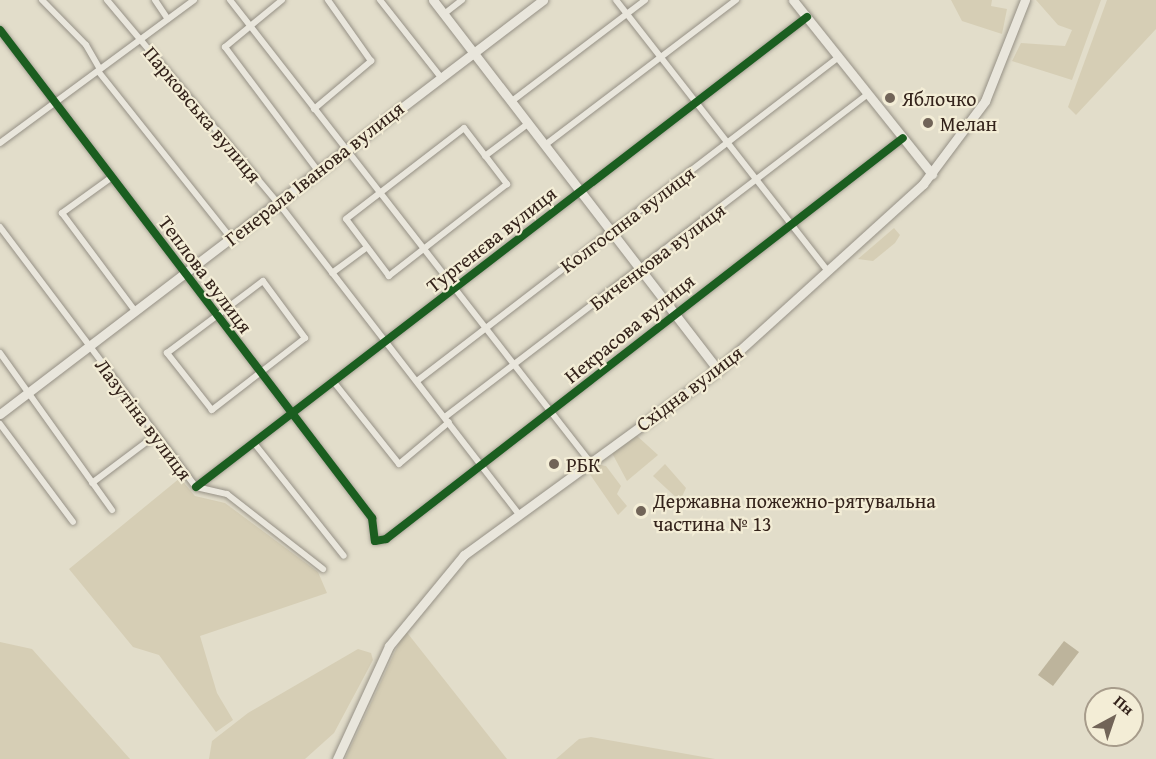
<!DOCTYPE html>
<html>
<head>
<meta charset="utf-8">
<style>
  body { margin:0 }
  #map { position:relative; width:1156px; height:759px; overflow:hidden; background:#e2ddca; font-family:"Gentium Book Plus",serif }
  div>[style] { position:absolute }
  .green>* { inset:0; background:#d6ceb5 }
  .water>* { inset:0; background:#bdb49c }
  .roads { filter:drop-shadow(0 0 2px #969186) drop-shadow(0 0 2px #969186) }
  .street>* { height:6px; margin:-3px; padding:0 3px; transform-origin:3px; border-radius:3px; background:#e9e6dc }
  .secondary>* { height:9px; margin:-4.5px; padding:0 4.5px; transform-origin:4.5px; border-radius:4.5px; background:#e9e6dc }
  .cycleway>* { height:8px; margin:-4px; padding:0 4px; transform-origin:4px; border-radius:4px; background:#1b5e20 }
  .dots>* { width:16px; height:16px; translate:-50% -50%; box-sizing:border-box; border:3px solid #f3edd6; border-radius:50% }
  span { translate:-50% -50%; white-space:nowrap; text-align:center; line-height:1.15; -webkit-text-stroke:4.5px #f3edd6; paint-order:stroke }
  .poi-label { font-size:20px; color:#34231b }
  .left { translate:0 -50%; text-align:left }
  .street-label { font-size:20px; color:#34231b }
  .north { position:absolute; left:1084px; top:687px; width:60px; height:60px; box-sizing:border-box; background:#f3edd6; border:2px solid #a79c8b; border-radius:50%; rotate:40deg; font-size:16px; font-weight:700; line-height:24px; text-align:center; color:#34231b }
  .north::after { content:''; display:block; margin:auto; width:21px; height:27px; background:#716458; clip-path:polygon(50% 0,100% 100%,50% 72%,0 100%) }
</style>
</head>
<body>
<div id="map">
  <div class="green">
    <i style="clip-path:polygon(951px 0,992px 0,991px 6px,1007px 9px,1002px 34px,962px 21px)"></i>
    <i style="clip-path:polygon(1036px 0,1101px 0,1072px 80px,1012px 61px,1021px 43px,1065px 46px,1072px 30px,1058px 25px)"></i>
    <i style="clip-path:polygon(1107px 0,1156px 0,1156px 29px,1076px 115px,1068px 107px)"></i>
    <i style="clip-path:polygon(894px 228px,900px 235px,895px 243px,873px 261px,858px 259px)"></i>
    <i style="clip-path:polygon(636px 435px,658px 455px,627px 481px,612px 453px)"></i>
    <i style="clip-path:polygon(596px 464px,606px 466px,621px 486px,617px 494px,627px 506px,618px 515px,587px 470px)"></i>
    <i style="clip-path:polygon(665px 464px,686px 488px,680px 501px,653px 476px)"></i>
    <i style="clip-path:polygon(180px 478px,195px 496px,225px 503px,318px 572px,327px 593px,200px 636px,217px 693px,233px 720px,216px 732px,159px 655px,133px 647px,69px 569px)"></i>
    <i style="clip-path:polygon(405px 630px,507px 759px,345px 759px)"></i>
    <i style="clip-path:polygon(0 642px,32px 649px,130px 759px,0 759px)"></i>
    <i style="clip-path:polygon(358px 649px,371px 653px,373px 660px,334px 733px,305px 759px,209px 759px,212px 741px,248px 713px)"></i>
    <i style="clip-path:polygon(591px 737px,715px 759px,556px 759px,579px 739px)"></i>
  </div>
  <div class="water">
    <i style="clip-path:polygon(1064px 641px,1079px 652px,1053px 686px,1038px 675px)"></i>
  </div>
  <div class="roads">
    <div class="street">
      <i style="left:42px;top:0;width:63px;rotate:45.6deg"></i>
      <i style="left:86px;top:45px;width:28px;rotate:60deg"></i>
      <i style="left:107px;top:0;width:273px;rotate:49.9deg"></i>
      <i style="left:283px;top:209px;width:384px;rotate:52.3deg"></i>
      <i style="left:155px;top:0;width:23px;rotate:56deg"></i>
      <i style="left:230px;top:0;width:586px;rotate:52.07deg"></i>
      <i style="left:282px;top:0;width:74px;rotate:140.5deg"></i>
      <i style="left:225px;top:47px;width:155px;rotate:53.1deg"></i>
      <i style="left:380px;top:0;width:95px;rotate:51.8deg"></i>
      <i style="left:616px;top:0;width:344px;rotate:52deg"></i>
      <i style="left:444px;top:14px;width:23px;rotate:-38deg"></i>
      <i style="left:0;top:30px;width:614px;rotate:52.68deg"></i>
      <i style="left:372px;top:518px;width:23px;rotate:83deg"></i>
      <i style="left:375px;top:541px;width:11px;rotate:-10deg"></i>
      <i style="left:386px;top:539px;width:654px;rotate:-37.8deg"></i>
      <i style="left:98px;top:71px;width:213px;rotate:51.5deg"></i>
      <i style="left:512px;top:101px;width:167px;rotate:-37.2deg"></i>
      <i style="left:314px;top:109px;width:75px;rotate:-40.1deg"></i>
      <i style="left:371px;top:61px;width:75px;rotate:-125.2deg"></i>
      <i style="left:464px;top:128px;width:71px;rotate:52.5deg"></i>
      <i style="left:507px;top:184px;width:150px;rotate:142.1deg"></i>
      <i style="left:389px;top:276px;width:71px;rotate:-127deg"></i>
      <i style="left:346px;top:219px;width:149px;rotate:-37.6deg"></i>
      <i style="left:0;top:143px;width:241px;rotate:-36.4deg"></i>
      <i style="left:545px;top:145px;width:240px;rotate:-37.2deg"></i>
      <i style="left:485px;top:156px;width:55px;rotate:-36.9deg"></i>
      <i style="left:112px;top:177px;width:62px;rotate:144.2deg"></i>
      <i style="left:62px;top:213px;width:122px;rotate:53.3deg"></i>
      <i style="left:0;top:227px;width:326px;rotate:53deg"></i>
      <i style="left:196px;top:487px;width:32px;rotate:13deg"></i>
      <i style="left:227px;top:494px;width:122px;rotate:38deg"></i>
      <i style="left:332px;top:273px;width:42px;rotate:-36.3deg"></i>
      <i style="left:263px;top:281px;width:71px;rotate:53.6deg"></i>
      <i style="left:305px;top:338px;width:118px;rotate:142.3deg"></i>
      <i style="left:212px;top:410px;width:73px;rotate:-128.3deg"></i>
      <i style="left:167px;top:353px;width:120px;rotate:-36.9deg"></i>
      <i style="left:0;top:353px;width:193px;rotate:54.5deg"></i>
      <i style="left:333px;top:381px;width:106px;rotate:51.5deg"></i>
      <i style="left:399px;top:464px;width:65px;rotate:-40deg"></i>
      <i style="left:417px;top:381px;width:532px;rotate:-37.52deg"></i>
      <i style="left:445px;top:417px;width:532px;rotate:-37.37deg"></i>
      <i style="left:0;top:424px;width:122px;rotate:53.3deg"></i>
      <i style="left:254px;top:443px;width:144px;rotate:51.5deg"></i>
      <i style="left:92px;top:483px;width:80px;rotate:-36.9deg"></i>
      <i style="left:196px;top:487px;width:771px;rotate:-37.57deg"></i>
    </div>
    <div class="secondary">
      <i style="left:433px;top:0;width:467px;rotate:52.4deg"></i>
      <i style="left:793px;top:0;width:223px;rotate:51.4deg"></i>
      <i style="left:0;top:414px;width:683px;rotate:-37.32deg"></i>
      <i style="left:337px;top:759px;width:124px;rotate:-65.3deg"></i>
      <i style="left:389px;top:646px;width:118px;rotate:-50.5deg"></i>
      <i style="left:464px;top:555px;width:314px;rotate:-36.1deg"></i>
      <i style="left:718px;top:370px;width:277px;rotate:-42.2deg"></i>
      <i style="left:923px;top:184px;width:104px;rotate:-53.2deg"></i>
      <i style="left:985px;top:101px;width:109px;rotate:-68.4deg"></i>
    </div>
  </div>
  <div class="cycleway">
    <i style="left:0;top:30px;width:614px;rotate:52.68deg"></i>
    <i style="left:372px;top:518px;width:23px;rotate:83deg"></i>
    <i style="left:375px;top:541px;width:11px;rotate:-10deg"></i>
    <i style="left:386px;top:539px;width:654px;rotate:-37.8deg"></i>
    <i style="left:196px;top:487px;width:771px;rotate:-37.57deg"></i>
  </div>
  <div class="dots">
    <i style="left:890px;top:98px;background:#716458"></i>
    <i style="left:928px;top:123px;background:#716458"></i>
    <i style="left:554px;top:464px;background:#716458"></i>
    <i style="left:641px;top:511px;background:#716458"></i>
  </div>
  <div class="poi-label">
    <span class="left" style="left:902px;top:98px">Яблочко</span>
    <span class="left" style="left:940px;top:123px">Мелан</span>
    <span class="left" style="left:566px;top:464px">РБК</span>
    <span class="left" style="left:653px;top:512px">Державна пожежно-рятувальна<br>частина № 13</span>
  </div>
  <div class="street-label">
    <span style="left:203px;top:114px;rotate:50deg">Парковська вулиця</span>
    <span style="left:314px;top:173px;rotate:-38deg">Генерала Іванова вулиця</span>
    <span style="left:627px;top:219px;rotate:-37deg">Колгоспна вулиця</span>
    <span style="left:491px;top:239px;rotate:-38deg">Тургенєва вулиця</span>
    <span style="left:657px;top:256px;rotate:-37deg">Биченкова вулиця</span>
    <span style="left:206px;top:274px;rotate:53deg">Теплова вулиця</span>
    <span style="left:629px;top:328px;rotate:-39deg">Некрасова вулиця</span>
    <span style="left:689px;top:388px;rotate:-37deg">Східна вулиця</span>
    <span style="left:144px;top:419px;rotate:53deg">Лазутіна вулиця</span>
  </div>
  <div class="north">Пн</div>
</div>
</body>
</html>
